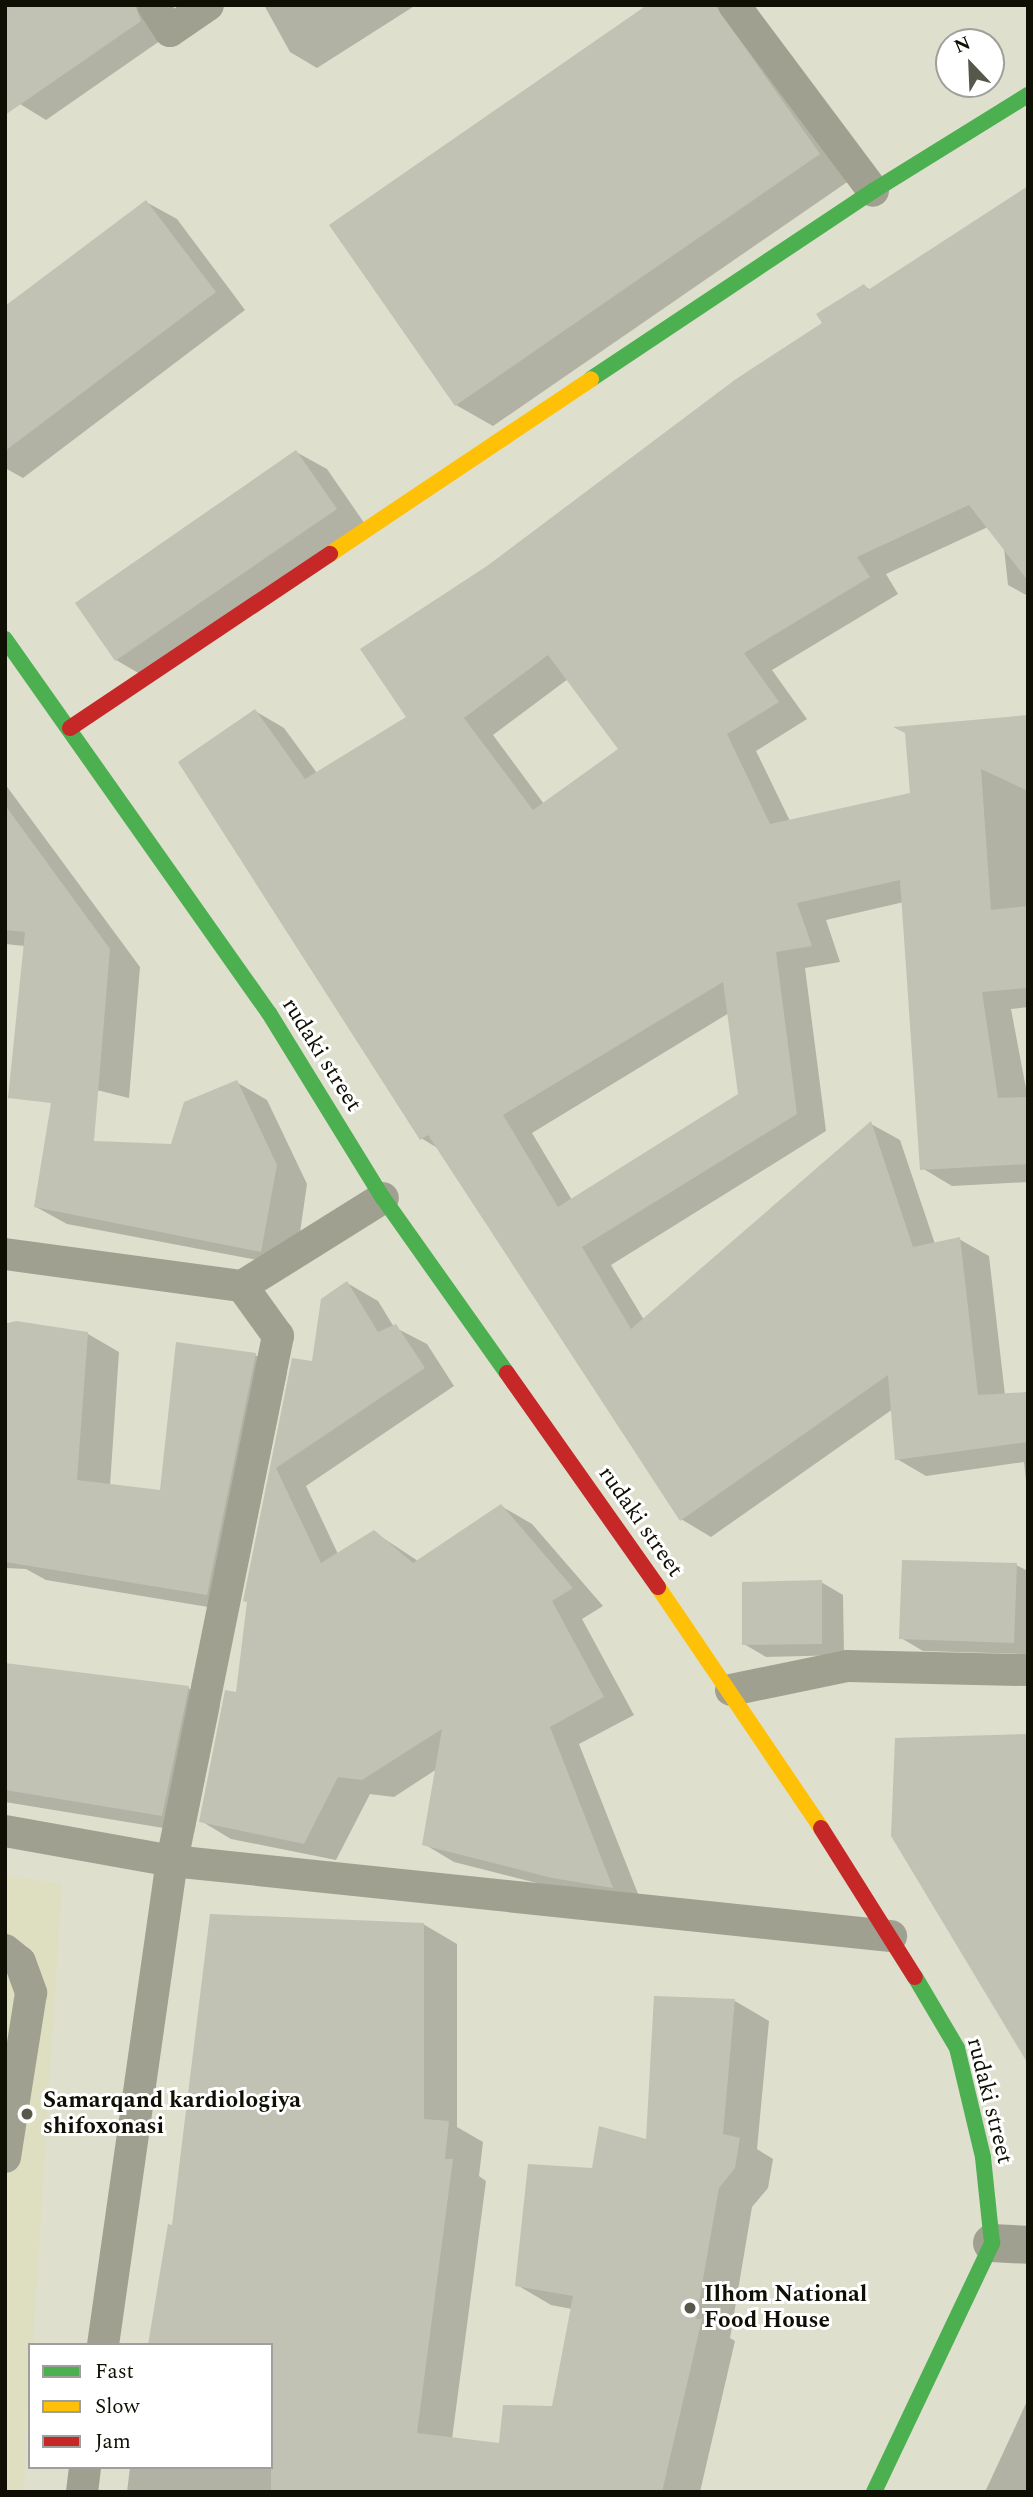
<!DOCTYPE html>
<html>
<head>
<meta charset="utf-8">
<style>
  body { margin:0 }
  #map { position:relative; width:1033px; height:2497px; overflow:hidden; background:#dedfcd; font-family:Spectral,serif }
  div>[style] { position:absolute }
  .built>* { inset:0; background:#dddfc0 }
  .shadow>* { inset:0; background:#0003 }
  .building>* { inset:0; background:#c1c2b4 }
  .lane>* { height:32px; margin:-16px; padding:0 16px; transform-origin:16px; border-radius:16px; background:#a0a091 }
  .street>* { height:38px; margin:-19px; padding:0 19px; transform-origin:19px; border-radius:19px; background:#a0a091 }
  .fast>* { height:16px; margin:-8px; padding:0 8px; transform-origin:8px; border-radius:8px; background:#4caf50 }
  .slow>* { height:16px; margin:-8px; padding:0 8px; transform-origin:8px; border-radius:8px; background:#ffc107 }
  .jam>* { height:16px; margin:-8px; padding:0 8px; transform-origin:8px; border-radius:8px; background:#c62828 }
  .dots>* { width:19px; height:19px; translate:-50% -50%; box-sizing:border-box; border:4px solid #fff; border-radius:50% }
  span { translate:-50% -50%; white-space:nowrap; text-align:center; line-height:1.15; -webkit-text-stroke:6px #fff; paint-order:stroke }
  .street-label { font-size:23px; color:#0f0f04 }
  .poi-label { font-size:23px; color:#0f0f04; font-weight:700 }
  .left { translate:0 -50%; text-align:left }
  .frame { position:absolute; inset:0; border:7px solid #0f0f04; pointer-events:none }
  .legend { position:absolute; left:28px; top:2343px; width:245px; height:126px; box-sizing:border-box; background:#fff; border:2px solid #9f9f9b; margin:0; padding:9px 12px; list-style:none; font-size:21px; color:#0f0f04 }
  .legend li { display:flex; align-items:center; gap:14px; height:35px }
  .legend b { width:35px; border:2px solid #9f9f9b }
  .north { position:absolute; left:935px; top:28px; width:70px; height:70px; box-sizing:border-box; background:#fff; border:2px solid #9f9f9b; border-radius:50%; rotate:337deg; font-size:19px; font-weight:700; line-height:28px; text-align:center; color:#0f0f04 }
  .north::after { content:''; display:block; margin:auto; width:24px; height:32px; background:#57584a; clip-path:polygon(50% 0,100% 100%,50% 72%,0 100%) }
</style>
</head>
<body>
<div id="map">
  <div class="built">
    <i style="clip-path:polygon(5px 1875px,62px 1884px,33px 2345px,30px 2345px,24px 2492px,5px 2492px)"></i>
  </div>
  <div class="shadow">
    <i style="clip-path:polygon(5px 5px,169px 5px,167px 36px,46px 120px,20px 104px)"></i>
    <i style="clip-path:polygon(264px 5px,416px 5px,317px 68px,290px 52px)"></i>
    <i style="clip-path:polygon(650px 5px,736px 5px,856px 176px,493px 426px,456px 405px)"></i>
    <i style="clip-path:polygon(evenodd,1028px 187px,1028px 596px,1008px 585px,1004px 548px,988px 527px,886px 574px,898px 594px,772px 670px,807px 719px,756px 751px,790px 821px,911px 794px,1028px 728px,1028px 1007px,1011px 1009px,1028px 1099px,1028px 1182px,952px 1186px,922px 1168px,904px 902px,826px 920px,840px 962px,805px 968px,826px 1131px,611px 1265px,644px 1320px,871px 1124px,900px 1140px,935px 1244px,959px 1239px,989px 1256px,1005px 1395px,1028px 1394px,1028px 1500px,1024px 1462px,926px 1476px,897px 1459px,893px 1409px,711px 1537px,681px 1519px,439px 1149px,421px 1138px,255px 711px,284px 728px,317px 773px,408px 718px,488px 568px,824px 323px,864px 286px,871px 290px,1028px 187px,568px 679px,621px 750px,544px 804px,493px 735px,568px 679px,1028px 187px,729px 1013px,740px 1095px,572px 1200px,532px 1133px,729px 1013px)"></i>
    <i style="clip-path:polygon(146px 202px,177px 219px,245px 310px,23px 478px,5px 468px,5px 308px)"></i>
    <i style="clip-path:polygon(296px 452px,327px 469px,367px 527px,147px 678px,116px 660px)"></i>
    <i style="clip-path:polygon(5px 784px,140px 967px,129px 1098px,44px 1077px,25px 946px,5px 944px)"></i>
    <i style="clip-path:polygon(236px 1082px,267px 1100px,307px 1184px,295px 1267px,67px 1224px,36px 1207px,185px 1152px)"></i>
    <i style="clip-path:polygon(347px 1283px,378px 1301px,394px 1327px,427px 1344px,454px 1386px,306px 1486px,338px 1554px,374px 1532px,418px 1561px,501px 1506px,532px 1524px,603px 1606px,582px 1619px,634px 1715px,579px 1744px,642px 1904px,584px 1895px,454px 1862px,424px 1844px,437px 1769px,394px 1797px,370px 1794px,336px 1860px,231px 1839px,201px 1821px,238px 1694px,294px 1360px,313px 1363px)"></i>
    <i style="clip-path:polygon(5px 1323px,88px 1334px,119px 1352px,110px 1486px,161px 1492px,255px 1355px,287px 1373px,238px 1612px,46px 1580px,26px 1569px,5px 1568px)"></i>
    <i style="clip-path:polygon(1016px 1565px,1028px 1571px,1028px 1654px,923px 1651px,901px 1638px)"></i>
    <i style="clip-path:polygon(821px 1582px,843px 1595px,844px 1655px,766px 1657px,744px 1644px)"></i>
    <i style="clip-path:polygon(5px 1665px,188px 1688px,220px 1706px,194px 1833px,5px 1802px)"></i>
    <i style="clip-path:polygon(423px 1924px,457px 1944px,457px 2127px,483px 2142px,479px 2176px,486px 2181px,452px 2439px,501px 2445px,554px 2408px,572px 2309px,551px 2305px,517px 2285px,594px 2170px,647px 2141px,735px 2001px,769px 2021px,757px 2149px,773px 2159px,768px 2188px,752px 2207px,730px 2338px,735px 2341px,700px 2492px,127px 2492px,130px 2467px,271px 2467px,271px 2345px,174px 2227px)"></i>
    <i style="clip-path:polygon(1028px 2399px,1028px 2492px,985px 2492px)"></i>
  </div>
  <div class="building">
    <i style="clip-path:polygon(5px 5px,135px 5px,141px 21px,5px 115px)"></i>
    <i style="clip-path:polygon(647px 5px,715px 5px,820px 154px,455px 406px,329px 225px)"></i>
    <i style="clip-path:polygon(evenodd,1028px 186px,1028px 581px,969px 505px,857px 557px,870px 577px,744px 653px,779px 702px,727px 734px,770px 824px,910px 793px,905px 733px,893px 727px,1028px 715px,1028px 791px,981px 769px,991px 910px,1028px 906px,1028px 988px,982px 992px,998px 1098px,1028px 1097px,1028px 1164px,920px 1170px,900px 880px,797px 903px,812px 946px,776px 952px,797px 1114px,582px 1247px,631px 1329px,871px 1121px,913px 1247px,960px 1237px,978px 1395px,1028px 1392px,1028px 1442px,895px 1460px,888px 1375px,680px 1521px,428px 1135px,420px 1140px,178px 762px,255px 709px,305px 779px,406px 717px,360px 649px,487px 566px,736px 379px,822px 323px,816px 314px,864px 284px,868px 290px,1028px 186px,548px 655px,618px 749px,533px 810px,464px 718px,548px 655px,1028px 186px,723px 982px,738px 1094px,558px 1207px,503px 1115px,723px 982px)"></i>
    <i style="clip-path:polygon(146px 200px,216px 292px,5px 451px,5px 306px)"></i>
    <i style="clip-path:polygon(296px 450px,337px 509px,115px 661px,75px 603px)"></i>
    <i style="clip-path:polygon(5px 805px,110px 949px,94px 1141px,171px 1144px,184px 1102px,237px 1080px,277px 1165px,261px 1252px,34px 1207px,51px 1103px,8px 1098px,25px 932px,5px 930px)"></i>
    <i style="clip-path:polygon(347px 1281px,378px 1332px,396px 1324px,425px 1368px,276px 1468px,321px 1563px,374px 1530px,413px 1563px,501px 1504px,573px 1588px,552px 1601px,604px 1697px,550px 1727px,613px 1888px,552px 1878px,422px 1845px,442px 1729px,362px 1780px,338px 1777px,304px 1844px,199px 1822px,225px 1690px,236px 1692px,247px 1602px,243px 1601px,292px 1358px,312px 1361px,321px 1299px)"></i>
    <i style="clip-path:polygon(16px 1321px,88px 1332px,77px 1480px,160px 1490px,176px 1342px,256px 1353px,207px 1595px,5px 1562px,5px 1324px)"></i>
    <i style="clip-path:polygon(902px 1560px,1017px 1563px,1014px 1643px,899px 1639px)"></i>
    <i style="clip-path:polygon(822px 1580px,822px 1644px,742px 1645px,742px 1582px)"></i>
    <i style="clip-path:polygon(5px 1663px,189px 1686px,162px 1816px,5px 1790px)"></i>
    <i style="clip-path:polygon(1028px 1734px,1028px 2064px,891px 1836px,895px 1738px)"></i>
    <i style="clip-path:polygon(210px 1914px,424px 1923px,424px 2119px,449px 2121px,445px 2159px,453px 2159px,417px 2433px,499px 2443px,503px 2405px,552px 2406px,573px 2296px,515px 2286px,528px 2164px,592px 2168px,599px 2126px,646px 2139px,654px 1996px,735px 1999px,723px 2134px,740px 2138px,735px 2168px,719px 2188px,696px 2319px,702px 2319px,662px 2492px,271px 2492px,271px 2345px,148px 2345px,168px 2224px,172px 2225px)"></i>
  </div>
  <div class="lane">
    <i style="left:153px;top:5px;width:31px;rotate:57deg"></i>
    <i style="left:170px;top:31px;width:46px;rotate:-34.4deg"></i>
    <i style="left:734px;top:5px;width:232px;rotate:53.2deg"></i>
    <i style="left:5px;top:1254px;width:239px;rotate:7.7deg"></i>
    <i style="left:242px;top:1286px;width:166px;rotate:-32deg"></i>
    <i style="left:731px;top:1690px;width:118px;rotate:-11.7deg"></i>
    <i style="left:847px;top:1666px;width:181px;rotate:1.3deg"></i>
    <i style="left:5px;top:1831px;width:170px;rotate:10.2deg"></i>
    <i style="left:172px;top:1861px;width:723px;rotate:5.96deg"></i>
    <i style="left:5px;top:1950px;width:19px;rotate:39deg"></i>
    <i style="left:20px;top:1962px;width:33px;rotate:70deg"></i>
    <i style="left:31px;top:1993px;width:166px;rotate:99deg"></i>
    <i style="left:103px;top:2345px;width:489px;rotate:-81.9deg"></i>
    <i style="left:172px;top:1861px;width:536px;rotate:-78.59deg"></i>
    <i style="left:278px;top:1336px;width:62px;rotate:-125.8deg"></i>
    <i style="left:82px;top:2492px;width:25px;rotate:-83deg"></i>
  </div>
  <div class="street">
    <i style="left:992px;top:2243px;width:36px;rotate:3deg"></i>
  </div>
  <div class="fast">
    <i style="left:591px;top:379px;width:339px;rotate:-33.7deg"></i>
    <i style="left:873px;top:191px;width:182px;rotate:-31.8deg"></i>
    <i style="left:5px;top:639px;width:458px;rotate:54.8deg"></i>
    <i style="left:269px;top:1013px;width:217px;rotate:58.4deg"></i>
    <i style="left:383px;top:1198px;width:214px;rotate:54.7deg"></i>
    <i style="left:874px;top:2492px;width:276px;rotate:-64.6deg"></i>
    <i style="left:992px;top:2243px;width:86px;rotate:-96deg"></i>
    <i style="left:983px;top:2157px;width:112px;rotate:-103.4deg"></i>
    <i style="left:957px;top:2048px;width:82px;rotate:-120.6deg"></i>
  </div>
  <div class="slow">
    <i style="left:330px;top:554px;width:314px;rotate:-33.8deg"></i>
    <i style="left:658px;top:1587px;width:291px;rotate:55.9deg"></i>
  </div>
  <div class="jam">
    <i style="left:70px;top:728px;width:313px;rotate:-33.8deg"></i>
    <i style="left:507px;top:1373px;width:262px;rotate:54.8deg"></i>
    <i style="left:821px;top:1828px;width:176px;rotate:57.8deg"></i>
  </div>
  <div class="dots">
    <i style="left:27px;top:2114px;background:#57584a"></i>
    <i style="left:690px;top:2308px;background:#57584a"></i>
  </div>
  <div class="street-label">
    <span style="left:321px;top:1055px;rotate:58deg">rudaki street</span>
    <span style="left:640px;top:1522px;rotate:55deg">rudaki street</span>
    <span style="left:989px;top:2101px;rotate:76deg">rudaki street</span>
  </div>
  <div class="poi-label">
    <span class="left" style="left:43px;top:2114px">Samarqand kardiologiya<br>shifoxonasi</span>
    <span class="left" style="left:704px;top:2308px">Ilhom National<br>Food House</span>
  </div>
  <div class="frame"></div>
  <ul class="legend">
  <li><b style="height:9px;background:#4caf50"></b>Fast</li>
  <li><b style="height:9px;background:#ffc107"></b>Slow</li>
  <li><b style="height:9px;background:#c62828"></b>Jam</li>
  </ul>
  <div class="north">N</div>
</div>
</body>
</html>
